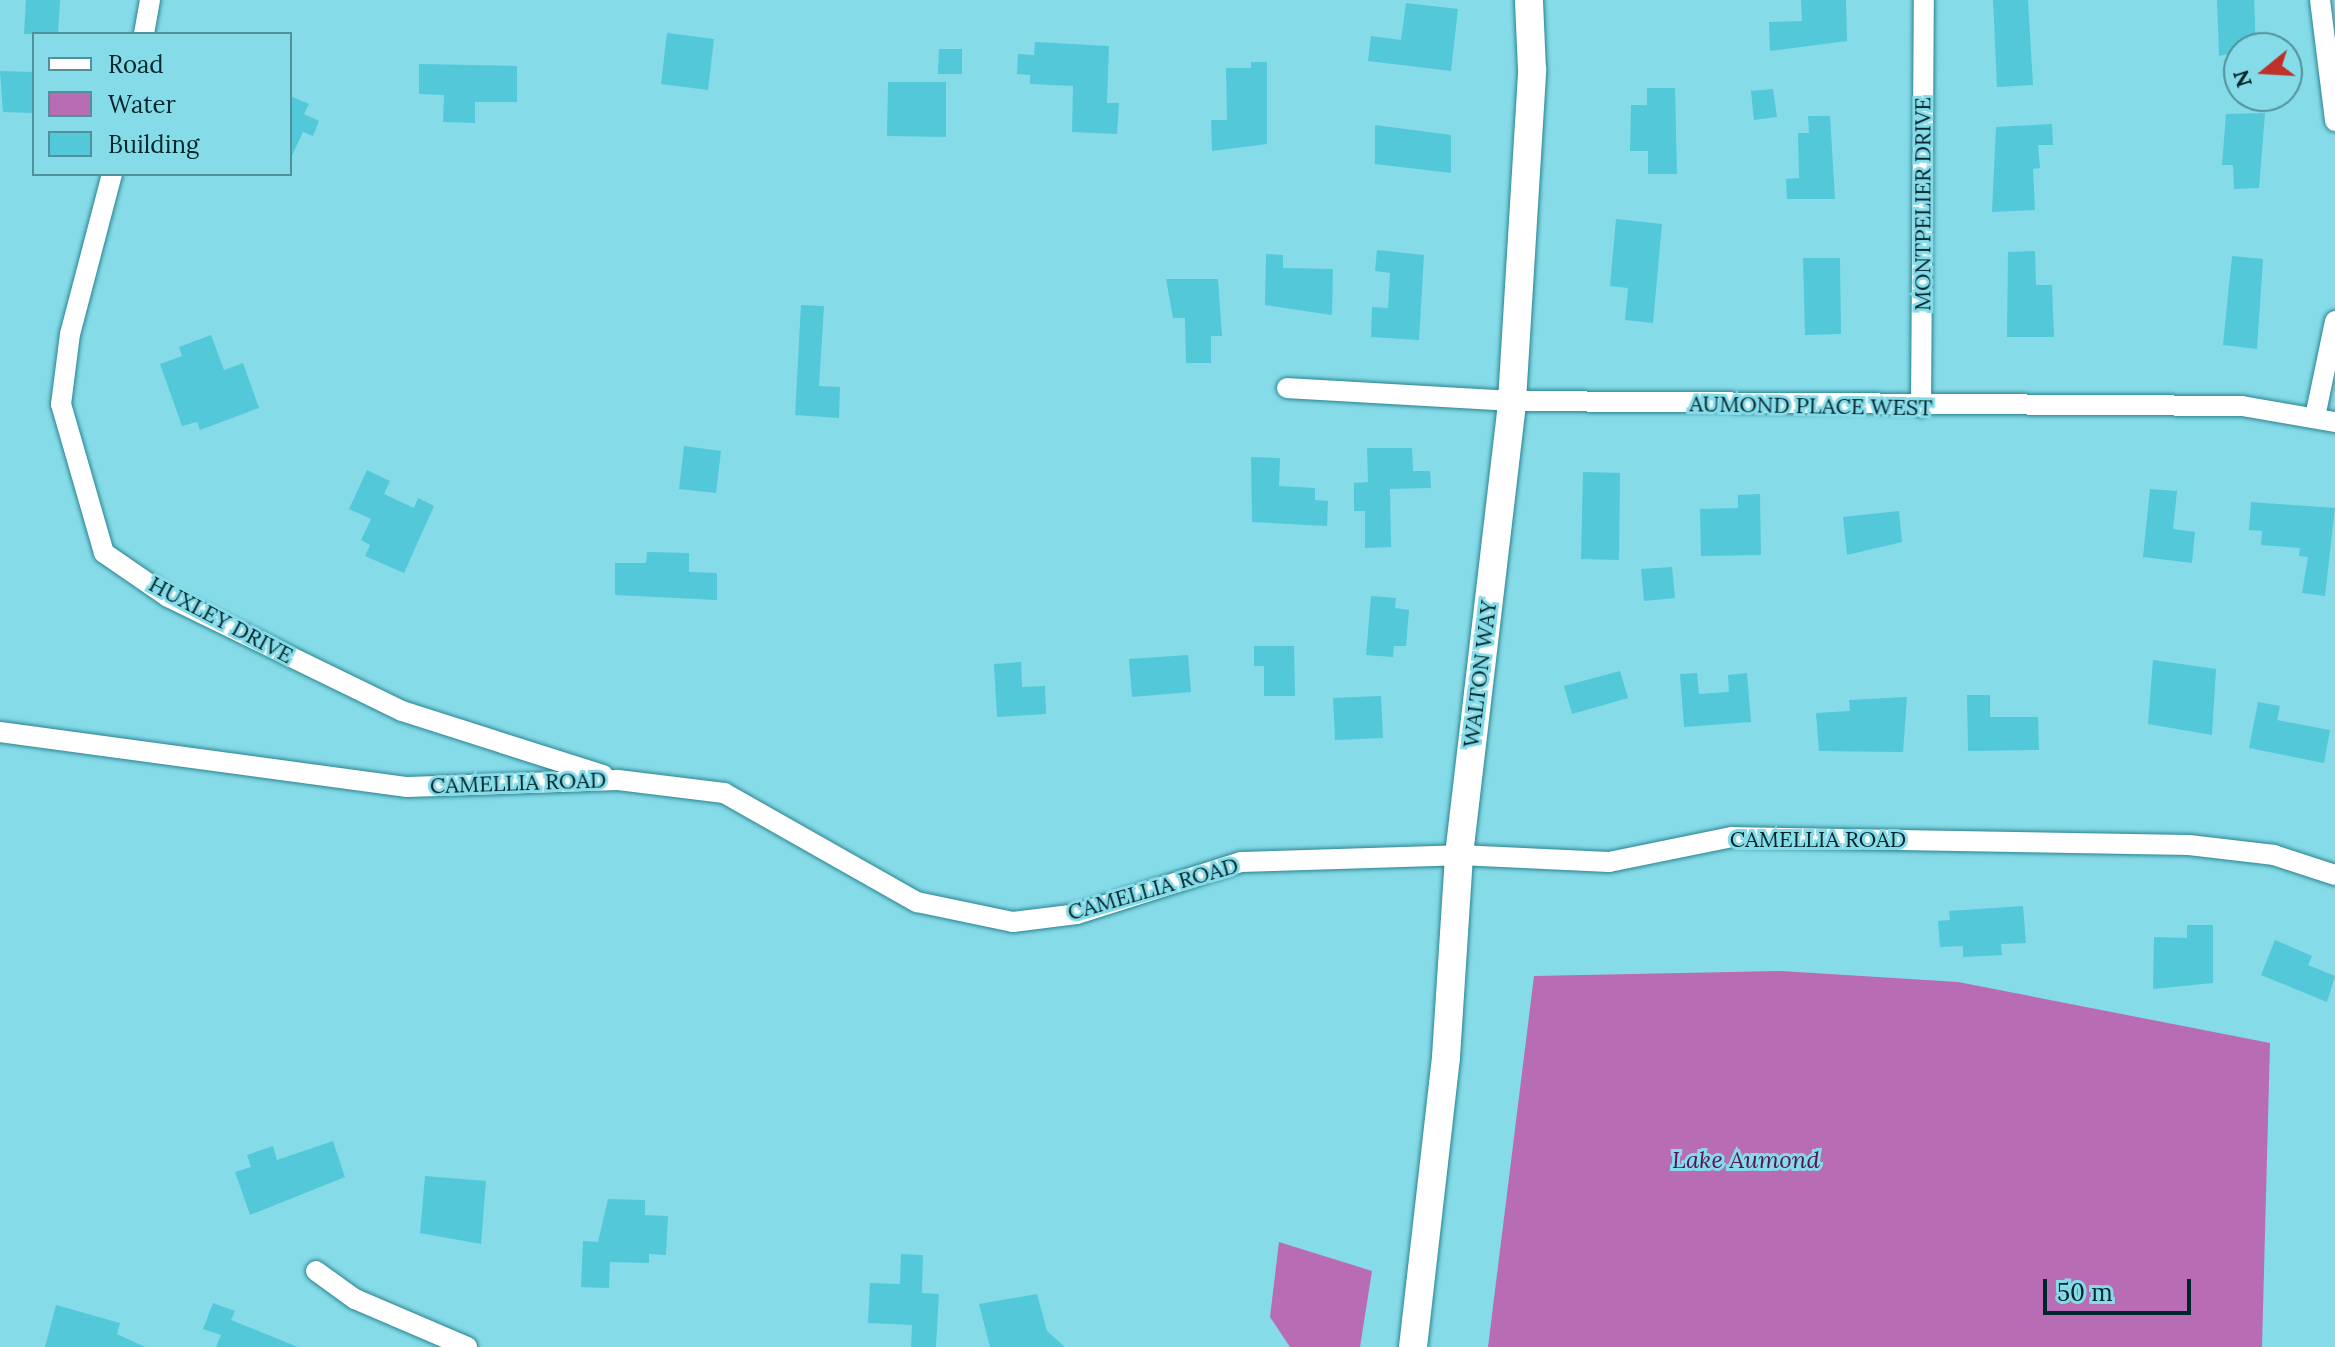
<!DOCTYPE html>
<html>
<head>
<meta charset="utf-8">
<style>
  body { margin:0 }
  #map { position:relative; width:2335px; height:1347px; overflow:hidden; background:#86dbe8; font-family:Lora,serif }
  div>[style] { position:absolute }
  .water>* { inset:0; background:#b76cb4 }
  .building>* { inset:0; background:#52c8d9 }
  .roads { filter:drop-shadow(0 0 2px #298490) drop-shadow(0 0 2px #298490) }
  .minor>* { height:20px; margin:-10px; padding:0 10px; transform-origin:10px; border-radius:10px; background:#fff }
  .secondary>* { height:28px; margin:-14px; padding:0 14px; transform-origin:14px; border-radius:14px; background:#fff }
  span { translate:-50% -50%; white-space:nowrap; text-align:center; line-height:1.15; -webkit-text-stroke:6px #86dbe8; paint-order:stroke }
  .street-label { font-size:22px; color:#00252a }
  .water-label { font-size:24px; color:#581257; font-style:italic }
  .legend { position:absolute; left:32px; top:32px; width:260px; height:144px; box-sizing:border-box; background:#86dbe8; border:2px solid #50929c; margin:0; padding:10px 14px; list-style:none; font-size:24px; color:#00252a }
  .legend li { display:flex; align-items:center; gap:16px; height:40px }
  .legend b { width:40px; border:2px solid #50929c }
  .north { position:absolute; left:2223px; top:32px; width:80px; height:80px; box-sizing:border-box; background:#86dbe8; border:2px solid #50929c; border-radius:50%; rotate:252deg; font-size:22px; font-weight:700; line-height:32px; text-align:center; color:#00252a }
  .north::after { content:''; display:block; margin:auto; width:28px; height:36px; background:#bf3128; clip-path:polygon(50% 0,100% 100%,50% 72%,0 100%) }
  .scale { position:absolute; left:2043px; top:1279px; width:148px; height:36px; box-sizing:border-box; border:4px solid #00252a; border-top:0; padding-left:10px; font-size:24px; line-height:28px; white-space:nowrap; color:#00252a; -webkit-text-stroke:6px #86dbe8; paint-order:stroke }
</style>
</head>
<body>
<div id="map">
  <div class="water">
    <i style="clip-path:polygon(1781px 971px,1958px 982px,2270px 1043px,2262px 1347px,1488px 1347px,1534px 976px)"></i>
    <i style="clip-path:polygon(1279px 1242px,1372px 1271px,1360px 1347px,1290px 1347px,1270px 1317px)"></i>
  </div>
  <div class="building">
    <i style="clip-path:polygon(26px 0,60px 0,58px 34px,24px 34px)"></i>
    <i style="clip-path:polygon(1801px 0,1846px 0,1847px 41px,1770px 51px,1769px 22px,1802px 21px)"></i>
    <i style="clip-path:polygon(1993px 0,2028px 0,2033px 85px,1997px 87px)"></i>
    <i style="clip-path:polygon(2217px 0,2254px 0,2256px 48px,2219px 56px)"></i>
    <i style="clip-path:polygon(1406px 3px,1458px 9px,1451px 71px,1368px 61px,1371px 36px,1401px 40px)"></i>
    <i style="clip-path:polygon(667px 33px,714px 39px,708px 90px,661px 84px)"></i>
    <i style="clip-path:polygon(1035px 42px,1109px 46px,1107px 103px,1119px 103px,1117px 134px,1072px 132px,1073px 86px,1030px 84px,1030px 75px,1017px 74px,1018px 54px,1034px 55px)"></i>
    <i style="clip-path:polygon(939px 49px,962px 49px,962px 74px,938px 74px)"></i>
    <i style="clip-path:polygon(1251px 62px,1267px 62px,1267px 144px,1212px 151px,1211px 120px,1227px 120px,1226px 68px,1251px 68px)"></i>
    <i style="clip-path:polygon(419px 64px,517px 66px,517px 102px,475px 102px,475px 123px,443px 122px,444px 95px,419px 94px)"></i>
    <i style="clip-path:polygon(0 71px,33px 72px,32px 113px,3px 112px)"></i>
    <i style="clip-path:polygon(888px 82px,946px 82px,946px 137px,887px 136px)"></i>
    <i style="clip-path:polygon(1647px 88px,1675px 88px,1677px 174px,1648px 174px,1648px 151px,1630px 151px,1631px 105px,1647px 105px)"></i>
    <i style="clip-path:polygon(1773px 89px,1777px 117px,1754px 120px,1751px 91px)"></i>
    <i style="clip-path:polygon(290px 96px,309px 104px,304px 114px,319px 121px,313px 136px,303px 132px,290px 160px)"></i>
    <i style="clip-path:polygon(2265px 113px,2259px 188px,2234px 189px,2233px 165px,2222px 165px,2226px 114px)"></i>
    <i style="clip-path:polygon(1808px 116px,1830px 116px,1835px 199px,1787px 199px,1786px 179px,1799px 178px,1798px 133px,1809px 133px)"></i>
    <i style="clip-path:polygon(2052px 124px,2053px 145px,2038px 145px,2040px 168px,2033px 169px,2035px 210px,1992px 212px,1996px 127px)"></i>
    <i style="clip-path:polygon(1375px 125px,1451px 135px,1451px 173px,1375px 164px)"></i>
    <i style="clip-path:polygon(1616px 219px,1662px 224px,1653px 323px,1625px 320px,1628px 288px,1610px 286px)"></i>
    <i style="clip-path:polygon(1377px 250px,1424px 255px,1419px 340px,1371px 337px,1372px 307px,1388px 308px,1390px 273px,1375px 271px)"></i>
    <i style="clip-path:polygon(2035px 251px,2036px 285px,2052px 285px,2054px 337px,2007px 337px,2008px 252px)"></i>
    <i style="clip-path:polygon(1266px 254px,1283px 255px,1283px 268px,1333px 269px,1332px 315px,1265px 305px)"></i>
    <i style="clip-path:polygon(2232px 256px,2263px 259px,2257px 349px,2223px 345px)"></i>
    <i style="clip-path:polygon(1803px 258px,1840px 258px,1841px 334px,1805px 335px)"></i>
    <i style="clip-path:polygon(1166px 279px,1218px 279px,1222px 336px,1211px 336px,1211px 363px,1186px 363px,1185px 318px,1173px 318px)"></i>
    <i style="clip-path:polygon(801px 305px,824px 306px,819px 386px,840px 387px,839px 418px,795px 415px)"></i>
    <i style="clip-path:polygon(211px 335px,224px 370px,243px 363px,259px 408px,200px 430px,197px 422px,182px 426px,160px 364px,182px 356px,179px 347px)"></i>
    <i style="clip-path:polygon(684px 446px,721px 451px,716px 493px,679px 489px)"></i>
    <i style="clip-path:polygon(1367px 448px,1412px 448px,1413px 471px,1430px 471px,1431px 488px,1390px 489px,1391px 547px,1365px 548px,1365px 511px,1354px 511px,1354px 483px,1368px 482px)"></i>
    <i style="clip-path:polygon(1251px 457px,1280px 458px,1279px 486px,1315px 488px,1315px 500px,1328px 501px,1327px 526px,1252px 522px)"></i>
    <i style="clip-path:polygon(367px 470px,390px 481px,384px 494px,414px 508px,418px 498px,434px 506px,404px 573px,365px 556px,370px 545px,361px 540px,371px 519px,349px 509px)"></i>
    <i style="clip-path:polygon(1583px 472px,1620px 473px,1619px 560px,1581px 559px)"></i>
    <i style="clip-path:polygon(2150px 489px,2177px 491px,2173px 529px,2195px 532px,2192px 563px,2143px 557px)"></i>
    <i style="clip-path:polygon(1760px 494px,1761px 555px,1701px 556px,1700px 509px,1738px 508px,1738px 495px)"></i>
    <i style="clip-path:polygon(2251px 502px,2335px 508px,2325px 596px,2302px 593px,2308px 557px,2299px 556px,2300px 548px,2261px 545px,2262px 531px,2249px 530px)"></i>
    <i style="clip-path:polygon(1899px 511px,1902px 542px,1847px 555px,1843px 517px)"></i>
    <i style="clip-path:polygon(647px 552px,689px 553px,689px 572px,717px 573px,717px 600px,615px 595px,615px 563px,646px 563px)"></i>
    <i style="clip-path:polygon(1672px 567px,1675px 598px,1644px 601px,1641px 569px)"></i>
    <i style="clip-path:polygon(1371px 596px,1396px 598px,1395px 608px,1409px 610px,1406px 646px,1394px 646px,1393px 657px,1366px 655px)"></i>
    <i style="clip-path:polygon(1254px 646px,1294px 646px,1295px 696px,1264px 696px,1264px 666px,1254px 666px)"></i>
    <i style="clip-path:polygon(1188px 655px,1191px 692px,1132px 697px,1129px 659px)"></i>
    <i style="clip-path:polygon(2153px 660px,2216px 669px,2212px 735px,2148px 724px)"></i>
    <i style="clip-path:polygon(1021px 662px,1022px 687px,1045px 686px,1046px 714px,997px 717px,994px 664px)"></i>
    <i style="clip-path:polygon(1620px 671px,1628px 698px,1572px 714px,1564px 686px)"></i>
    <i style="clip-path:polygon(1697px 673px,1699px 694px,1729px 692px,1728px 675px,1747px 673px,1751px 722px,1684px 727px,1680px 674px)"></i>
    <i style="clip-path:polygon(1967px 695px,1990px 695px,1990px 717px,2038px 717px,2039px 750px,1968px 751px)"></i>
    <i style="clip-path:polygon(1381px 696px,1383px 738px,1335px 740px,1333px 698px)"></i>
    <i style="clip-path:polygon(1907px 697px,1903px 752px,1819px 751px,1816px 713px,1850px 711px,1849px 700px)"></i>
    <i style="clip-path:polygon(2258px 702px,2280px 706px,2277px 720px,2330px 730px,2324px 763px,2249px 748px)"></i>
    <i style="clip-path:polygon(2023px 906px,2026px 943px,2001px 944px,2002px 955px,1963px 957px,1963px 946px,1940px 947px,1938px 921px,1950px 920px,1949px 911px)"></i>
    <i style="clip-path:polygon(2187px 925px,2213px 925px,2213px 983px,2153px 989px,2154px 937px,2187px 938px)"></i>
    <i style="clip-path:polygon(2275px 940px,2312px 956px,2308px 965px,2335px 976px,2327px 1002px,2261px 975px)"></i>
    <i style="clip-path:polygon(333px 1141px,345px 1177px,250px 1215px,235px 1172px,251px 1167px,247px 1155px,273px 1146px,277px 1160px)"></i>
    <i style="clip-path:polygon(425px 1176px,486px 1181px,481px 1244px,420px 1233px)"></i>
    <i style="clip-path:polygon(608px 1199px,645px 1200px,645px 1215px,668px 1216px,666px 1255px,649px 1254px,649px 1263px,610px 1262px,609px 1288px,581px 1287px,583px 1241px,598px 1242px)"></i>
    <i style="clip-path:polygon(901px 1254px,923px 1255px,922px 1293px,939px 1294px,936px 1347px,911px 1347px,912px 1325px,868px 1323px,870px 1283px,900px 1284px)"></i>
    <i style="clip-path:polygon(1037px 1294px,1047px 1331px,1065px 1347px,990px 1347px,979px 1304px)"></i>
    <i style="clip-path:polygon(213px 1303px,235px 1311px,231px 1320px,298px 1347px,216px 1347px,221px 1335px,203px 1329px)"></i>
    <i style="clip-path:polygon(56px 1305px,120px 1323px,117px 1334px,145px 1347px,45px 1347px)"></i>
  </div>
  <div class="roads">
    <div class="minor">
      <i style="left:2320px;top:0;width:122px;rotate:82.9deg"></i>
      <i style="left:144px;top:34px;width:35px;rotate:-80deg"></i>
      <i style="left:112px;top:174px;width:165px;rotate:104.7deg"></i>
      <i style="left:70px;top:334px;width:71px;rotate:97.3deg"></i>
      <i style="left:61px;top:404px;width:155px;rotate:73.9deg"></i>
      <i style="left:104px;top:553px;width:78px;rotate:34.5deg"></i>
      <i style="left:168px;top:597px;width:260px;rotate:26deg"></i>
      <i style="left:402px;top:711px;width:211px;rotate:17.7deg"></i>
      <i style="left:1287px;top:388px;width:225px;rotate:3.3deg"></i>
      <i style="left:1512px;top:401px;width:730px;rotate:0.39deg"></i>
      <i style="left:2242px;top:406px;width:94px;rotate:9.8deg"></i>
      <i style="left:1921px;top:407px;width:407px;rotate:-89.6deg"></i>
      <i style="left:2315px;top:417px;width:98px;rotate:-78.2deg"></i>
      <i style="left:0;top:732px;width:411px;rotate:7.7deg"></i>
      <i style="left:407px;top:787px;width:211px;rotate:-1.9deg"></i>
      <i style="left:618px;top:780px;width:107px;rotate:7deg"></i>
      <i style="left:724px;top:793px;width:222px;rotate:29.5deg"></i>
      <i style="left:917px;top:902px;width:98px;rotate:11.8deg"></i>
      <i style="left:1013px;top:922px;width:64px;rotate:-7.1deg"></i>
      <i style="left:1077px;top:914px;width:172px;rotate:-17.6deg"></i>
      <i style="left:1241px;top:862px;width:218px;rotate:-1.8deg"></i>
      <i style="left:1459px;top:855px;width:150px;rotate:2.7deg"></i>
      <i style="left:1609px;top:862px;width:126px;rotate:-11.5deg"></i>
      <i style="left:1732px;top:837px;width:457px;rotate:1deg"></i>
      <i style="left:2189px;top:845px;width:86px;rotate:6.7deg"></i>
      <i style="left:2274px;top:855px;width:64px;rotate:18.2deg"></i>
      <i style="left:316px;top:1271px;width:48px;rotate:35.7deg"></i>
      <i style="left:355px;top:1299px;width:122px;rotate:23.2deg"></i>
    </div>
    <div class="secondary">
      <i style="left:1413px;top:1347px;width:292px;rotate:-83.5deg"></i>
      <i style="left:1446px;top:1057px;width:202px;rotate:-86.3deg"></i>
      <i style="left:1459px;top:855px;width:457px;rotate:-83.3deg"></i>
      <i style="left:1512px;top:401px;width:332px;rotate:-86.5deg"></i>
      <i style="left:1532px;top:70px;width:70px;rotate:-92.5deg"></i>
    </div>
  </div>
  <div class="street-label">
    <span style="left:1923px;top:204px;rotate:-90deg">MONTPELIER DRIVE</span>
    <span style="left:1811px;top:406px;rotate:1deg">AUMOND PLACE WEST</span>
    <span style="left:221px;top:620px;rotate:28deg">HUXLEY DRIVE</span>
    <span style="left:1480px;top:674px;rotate:-83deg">WALTON WAY</span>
    <span style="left:518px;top:783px;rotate:-2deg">CAMELLIA ROAD</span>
    <span style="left:1818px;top:840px">CAMELLIA ROAD</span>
    <span style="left:1153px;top:889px;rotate:-16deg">CAMELLIA ROAD</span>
  </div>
  <div class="water-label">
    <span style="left:1746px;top:1160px">Lake Aumond</span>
  </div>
  <ul class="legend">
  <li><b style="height:10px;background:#fff"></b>Road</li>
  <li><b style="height:22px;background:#b76cb4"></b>Water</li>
  <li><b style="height:22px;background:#52c8d9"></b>Building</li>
  </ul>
  <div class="north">N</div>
  <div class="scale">50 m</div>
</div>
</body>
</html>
